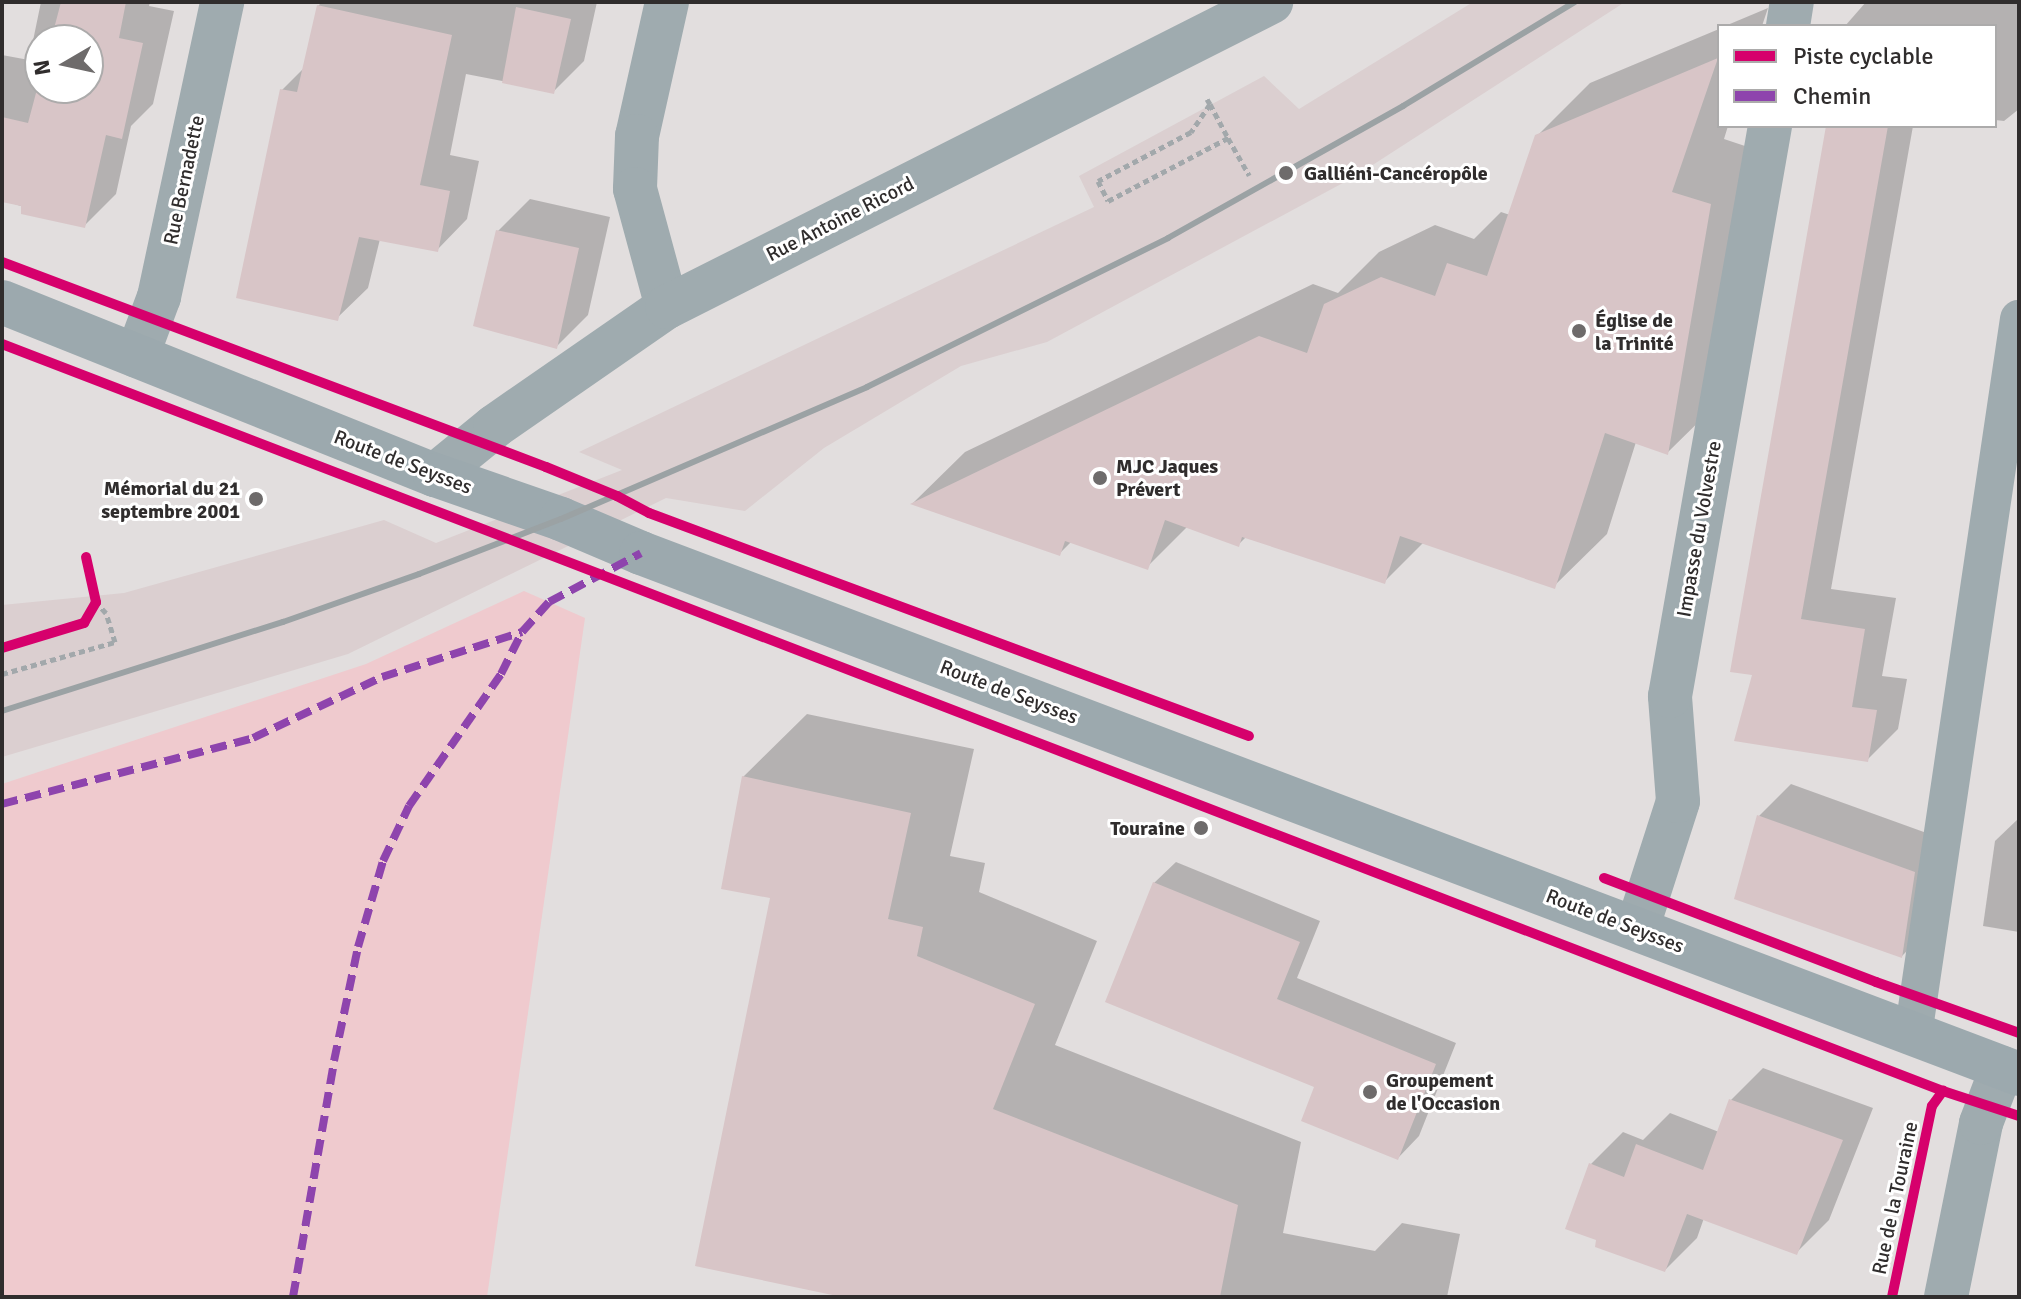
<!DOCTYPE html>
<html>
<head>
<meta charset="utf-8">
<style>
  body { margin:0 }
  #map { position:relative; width:2021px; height:1299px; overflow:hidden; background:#e2dede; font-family:Signika,sans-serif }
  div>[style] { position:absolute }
  .built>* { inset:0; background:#dbcfd0 }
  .green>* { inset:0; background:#efcace }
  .shadow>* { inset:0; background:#0003 }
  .building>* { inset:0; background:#d8c5c7 }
  .path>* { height:5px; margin-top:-2.5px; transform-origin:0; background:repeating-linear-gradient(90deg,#a2a8ab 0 6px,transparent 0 10px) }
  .service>* { height:38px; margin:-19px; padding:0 19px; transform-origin:19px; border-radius:19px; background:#9fabaf }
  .minor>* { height:44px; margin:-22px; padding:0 22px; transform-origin:22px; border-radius:22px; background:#9fabaf }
  .tertiary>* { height:44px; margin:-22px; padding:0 22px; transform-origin:22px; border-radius:22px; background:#9fabaf }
  .secondary>* { height:44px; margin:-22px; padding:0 22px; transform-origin:22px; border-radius:22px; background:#9ca9ae }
  .rail>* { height:6px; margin:-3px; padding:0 3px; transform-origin:3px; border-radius:3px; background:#9ba2a4 }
  .quiet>* { height:8px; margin-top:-4px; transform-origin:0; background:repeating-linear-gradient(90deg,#8e44ad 0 16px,transparent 0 24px) }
  .cycleway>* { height:10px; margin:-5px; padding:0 5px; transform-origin:5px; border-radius:5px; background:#d6006c }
  .dots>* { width:22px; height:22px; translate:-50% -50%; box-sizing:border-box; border:4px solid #fff; border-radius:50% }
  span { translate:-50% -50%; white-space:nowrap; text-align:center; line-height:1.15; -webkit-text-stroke:6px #fff; paint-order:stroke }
  .poi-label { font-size:20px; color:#302d2d; font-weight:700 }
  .left { translate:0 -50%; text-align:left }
  .right { translate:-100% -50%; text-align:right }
  .street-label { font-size:20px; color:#302d2d }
  .frame { position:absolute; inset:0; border:4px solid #302d2d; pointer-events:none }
  .legend { position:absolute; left:1717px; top:24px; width:280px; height:104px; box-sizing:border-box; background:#fff; border:2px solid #acabab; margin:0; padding:10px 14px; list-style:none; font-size:24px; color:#302d2d }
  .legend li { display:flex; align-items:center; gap:16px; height:40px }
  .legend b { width:40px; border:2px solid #acabab }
  .north { position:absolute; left:24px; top:24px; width:80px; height:80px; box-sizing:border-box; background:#fff; border:2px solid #acabab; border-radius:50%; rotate:261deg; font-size:22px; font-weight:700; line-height:32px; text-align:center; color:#302d2d }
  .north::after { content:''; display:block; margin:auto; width:28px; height:36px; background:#6e6b6b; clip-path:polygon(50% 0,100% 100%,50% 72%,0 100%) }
</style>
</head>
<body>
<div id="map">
  <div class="built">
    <i style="clip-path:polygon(1473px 2px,1625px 2px,1354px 177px,1047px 342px,961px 366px,824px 448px,745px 511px,666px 498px,348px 654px,2px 757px,2px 605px,124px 593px,384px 520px,436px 543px,622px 470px,579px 452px,1094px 207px,1079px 176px,1264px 76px,1299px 109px)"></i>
  </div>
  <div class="green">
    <i style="clip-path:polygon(524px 591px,585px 618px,487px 1297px,2px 1297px,2px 784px,366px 664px)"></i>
  </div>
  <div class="shadow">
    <i style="clip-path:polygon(evenodd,41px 2px,150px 2px,149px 6px,174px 11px,153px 104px,131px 126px,116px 194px,84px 226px,2px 200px,2px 55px,29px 60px,41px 2px,40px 40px,88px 40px,88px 88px,40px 88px,40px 40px)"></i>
    <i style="clip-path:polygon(322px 2px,597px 2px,584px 61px,554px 91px,466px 74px,450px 155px,479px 161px,467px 219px,437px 250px,380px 239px,368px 288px,337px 318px,282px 90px,305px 67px,318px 6px)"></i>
    <i style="clip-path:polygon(1866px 2px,2019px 2px,2019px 109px,2004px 121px,1995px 120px,1995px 26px,1845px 26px)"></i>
    <i style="clip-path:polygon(1768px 8px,1762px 26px,1725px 26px)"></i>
    <i style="clip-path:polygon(1719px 29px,1719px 126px,1728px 126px,1724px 139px,1763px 152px,1721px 400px,1668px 452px,1636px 442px,1607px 534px,1554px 586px,1424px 542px,1384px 582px,1247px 536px,1238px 545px,1188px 526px,1147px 567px,1072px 541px,1059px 554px,913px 503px,965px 452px,1313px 284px,1338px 293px,1379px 252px,1435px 225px,1474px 239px,1501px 212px,1510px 215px,1537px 136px,1590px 83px)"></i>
    <i style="clip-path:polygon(1828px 126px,1913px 126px,1831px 589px,1896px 598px,1882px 676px,1907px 679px,1898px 729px,1867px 760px,1754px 673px)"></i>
    <i style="clip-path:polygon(530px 199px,610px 217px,588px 315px,556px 347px,498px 231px)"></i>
    <i style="clip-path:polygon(807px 714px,974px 749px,950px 856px,985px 863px,979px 892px,1097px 941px,1055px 1045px,1301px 1142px,1283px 1233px,1375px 1251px,1402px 1223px,1460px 1234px,1447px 1297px,852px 1297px,772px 897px,743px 777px)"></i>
    <i style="clip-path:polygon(1791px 784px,1946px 840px,1933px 924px,1902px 956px,1736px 898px,1759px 816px)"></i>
    <i style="clip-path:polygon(2019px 818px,2019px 932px,1983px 926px,1995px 841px)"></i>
    <i style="clip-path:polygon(1176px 862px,1320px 921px,1297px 978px,1456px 1043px,1419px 1136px,1398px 1158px,1317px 1086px,1154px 883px)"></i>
    <i style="clip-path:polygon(1763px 1068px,1873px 1108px,1829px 1220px,1797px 1252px,1704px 1218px,1697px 1238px,1665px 1270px,1591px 1164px,1623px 1132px,1643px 1140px,1670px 1113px,1719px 1132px,1731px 1100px)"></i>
  </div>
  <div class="building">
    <i style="clip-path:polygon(61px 2px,126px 2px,119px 38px,143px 43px,122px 139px,106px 135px,85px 228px,21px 214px,21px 206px,2px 202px,2px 117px,28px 123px,40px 78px,40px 88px,88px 88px,88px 40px,51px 40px)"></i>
    <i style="clip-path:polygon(317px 5px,452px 35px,420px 185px,450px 191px,438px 252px,359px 237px,338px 321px,236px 298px,280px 89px,297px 92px)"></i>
    <i style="clip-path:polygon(516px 7px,571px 19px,554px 94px,502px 83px)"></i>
    <i style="clip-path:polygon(1718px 58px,1672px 192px,1711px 204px,1668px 455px,1605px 433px,1555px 589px,1400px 536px,1385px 584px,1242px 537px,1239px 547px,1165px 520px,1148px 570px,1065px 541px,1060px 556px,910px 504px,1259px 336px,1307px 353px,1324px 304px,1381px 277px,1435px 296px,1447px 263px,1487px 276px,1535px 135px)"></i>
    <i style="clip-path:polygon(1826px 126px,1888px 126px,1801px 619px,1865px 629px,1852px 707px,1877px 710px,1868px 762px,1734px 741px,1752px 675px,1730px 672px)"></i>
    <i style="clip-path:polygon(496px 230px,579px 248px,557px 349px,473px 326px)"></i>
    <i style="clip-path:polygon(742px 776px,911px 813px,888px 919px,923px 927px,917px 956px,1035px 1004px,993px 1109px,1238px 1205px,1220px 1297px,842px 1297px,695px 1266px,770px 898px,721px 889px)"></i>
    <i style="clip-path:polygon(1757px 815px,1915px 872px,1902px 958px,1734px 899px)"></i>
    <i style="clip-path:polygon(1153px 882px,1300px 942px,1277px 999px,1436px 1064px,1398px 1160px,1301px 1121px,1314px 1087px,1105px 1002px)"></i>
    <i style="clip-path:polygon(1729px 1099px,1843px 1140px,1797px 1255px,1687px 1214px,1665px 1272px,1595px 1247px,1596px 1240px,1565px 1229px,1589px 1163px,1624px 1177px,1636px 1144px,1703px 1170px)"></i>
  </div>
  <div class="path">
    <i style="left:1207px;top:99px;width:6px;rotate:59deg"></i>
    <i style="left:1210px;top:104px;width:34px;rotate:124deg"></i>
    <i style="left:1191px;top:132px;width:105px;rotate:152.2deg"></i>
    <i style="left:1098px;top:181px;width:22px;rotate:63deg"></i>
    <i style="left:1108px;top:201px;width:136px;rotate:-27.7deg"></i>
    <i style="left:1228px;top:138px;width:43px;rotate:60.4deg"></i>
    <i style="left:1210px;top:104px;width:38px;rotate:62deg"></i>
    <i style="left:2px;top:674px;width:117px;rotate:-15.8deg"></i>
    <i style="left:115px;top:642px;width:30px;rotate:-107deg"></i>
    <i style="left:106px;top:613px;width:15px;rotate:-132deg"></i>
  </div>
  <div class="service">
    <i style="left:1913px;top:1035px;width:724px;rotate:-81.58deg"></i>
  </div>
  <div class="minor">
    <i style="left:667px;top:2px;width:137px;rotate:102.6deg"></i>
    <i style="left:637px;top:136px;width:53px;rotate:92.2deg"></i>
    <i style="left:635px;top:189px;width:122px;rotate:74.8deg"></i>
    <i style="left:1788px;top:26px;width:24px;rotate:-81deg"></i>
    <i style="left:137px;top:356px;width:63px;rotate:-69.6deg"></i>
    <i style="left:159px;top:297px;width:302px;rotate:-77.9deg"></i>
    <i style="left:435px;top:475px;width:77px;rotate:-39.2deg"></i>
    <i style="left:495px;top:426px;width:209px;rotate:-34.7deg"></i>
    <i style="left:667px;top:307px;width:677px;rotate:-26.79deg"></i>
    <i style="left:1637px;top:929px;width:134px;rotate:-72.2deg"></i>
    <i style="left:1678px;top:801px;width:105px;rotate:-94.4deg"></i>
    <i style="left:1670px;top:696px;width:579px;rotate:-80.05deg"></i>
  </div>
  <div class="tertiary">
    <i style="left:1946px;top:1297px;width:177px;rotate:-78.6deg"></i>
    <i style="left:1981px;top:1123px;width:59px;rotate:-69.1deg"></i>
  </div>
  <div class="secondary">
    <i style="left:2px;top:302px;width:466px;rotate:21.8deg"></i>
    <i style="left:435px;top:475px;width:133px;rotate:19.2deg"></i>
    <i style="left:561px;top:519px;width:87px;rotate:23deg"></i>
    <i style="left:641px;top:553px;width:1473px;rotate:20.71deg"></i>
  </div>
  <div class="rail">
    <i style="left:2px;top:711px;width:295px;rotate:-17.6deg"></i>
    <i style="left:283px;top:622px;width:144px;rotate:-19.4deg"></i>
    <i style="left:419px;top:574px;width:152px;rotate:-21.2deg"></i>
    <i style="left:561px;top:519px;width:333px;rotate:-23.3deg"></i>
    <i style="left:867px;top:387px;width:336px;rotate:-26.3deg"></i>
    <i style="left:1168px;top:238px;width:270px;rotate:-29.3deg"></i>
    <i style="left:1403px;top:106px;width:201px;rotate:-31.2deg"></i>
  </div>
  <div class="quiet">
    <i style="left:2px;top:804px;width:260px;rotate:-14.7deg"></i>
    <i style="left:253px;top:738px;width:143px;rotate:-25.3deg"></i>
    <i style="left:382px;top:677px;width:147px;rotate:-17.8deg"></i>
    <i style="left:293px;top:1297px;width:240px;rotate:-80.1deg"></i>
    <i style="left:334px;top:1061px;width:116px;rotate:-78.1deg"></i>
    <i style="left:358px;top:947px;width:90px;rotate:-73.8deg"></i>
    <i style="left:383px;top:861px;width:61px;rotate:-64.7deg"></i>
    <i style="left:409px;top:806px;width:161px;rotate:-55.1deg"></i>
    <i style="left:501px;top:674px;width:47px;rotate:-63.4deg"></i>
    <i style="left:522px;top:632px;width:40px;rotate:-48deg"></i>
    <i style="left:549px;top:602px;width:104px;rotate:-28deg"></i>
  </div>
  <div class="cycleway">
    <i style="left:2px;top:262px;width:581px;rotate:20.65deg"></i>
    <i style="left:546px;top:467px;width:77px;rotate:22.2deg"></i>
    <i style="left:617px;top:496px;width:36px;rotate:28deg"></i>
    <i style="left:649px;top:513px;width:640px;rotate:20.39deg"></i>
    <i style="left:2px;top:344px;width:2080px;rotate:21.05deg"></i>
    <i style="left:1943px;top:1091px;width:80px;rotate:18.2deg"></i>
    <i style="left:2px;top:648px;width:86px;rotate:-17deg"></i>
    <i style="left:84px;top:623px;width:24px;rotate:-60deg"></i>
    <i style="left:96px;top:602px;width:46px;rotate:-102.5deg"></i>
    <i style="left:1604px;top:878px;width:291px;rotate:20.9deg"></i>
    <i style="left:1876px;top:982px;width:152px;rotate:19.6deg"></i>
    <i style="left:1892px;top:1297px;width:195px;rotate:-78.2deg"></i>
    <i style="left:1932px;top:1106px;width:19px;rotate:-54deg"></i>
  </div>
  <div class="dots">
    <i style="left:1286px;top:173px;background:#6e6b6b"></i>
    <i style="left:1579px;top:331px;background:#6e6b6b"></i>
    <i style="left:1100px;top:478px;background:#6e6b6b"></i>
    <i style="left:256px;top:499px;background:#6e6b6b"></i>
    <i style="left:1201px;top:828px;background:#6e6b6b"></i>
    <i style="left:1370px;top:1092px;background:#6e6b6b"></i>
  </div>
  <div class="poi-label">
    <span class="left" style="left:1304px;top:173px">Galliéni-Cancéropôle</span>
    <span class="left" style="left:1595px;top:332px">Église de<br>la Trinité</span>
    <span class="left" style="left:1116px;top:478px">MJC Jaques<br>Prévert</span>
    <span class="right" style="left:240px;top:500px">Mémorial du 21<br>septembre 2001</span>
    <span class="right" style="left:1185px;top:828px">Touraine</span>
    <span class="left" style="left:1386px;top:1092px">Groupement<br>de l'Occasion</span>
  </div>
  <div class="street-label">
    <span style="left:184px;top:180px;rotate:-78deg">Rue Bernadette</span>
    <span style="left:840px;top:219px;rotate:-27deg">Rue Antoine Ricord</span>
    <span style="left:403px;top:462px;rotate:21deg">Route de Seysses</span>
    <span style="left:1699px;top:529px;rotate:-80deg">Impasse du Volvestre</span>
    <span style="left:1009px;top:692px;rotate:21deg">Route de Seysses</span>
    <span style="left:1615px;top:921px;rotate:21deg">Route de Seysses</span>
    <span style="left:1895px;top:1198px;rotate:-78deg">Rue de la Touraine</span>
  </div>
  <div class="frame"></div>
  <ul class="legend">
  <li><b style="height:10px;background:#d6006c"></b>Piste cyclable</li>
  <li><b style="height:10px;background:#8e44ad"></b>Chemin</li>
  </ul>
  <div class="north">N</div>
</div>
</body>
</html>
